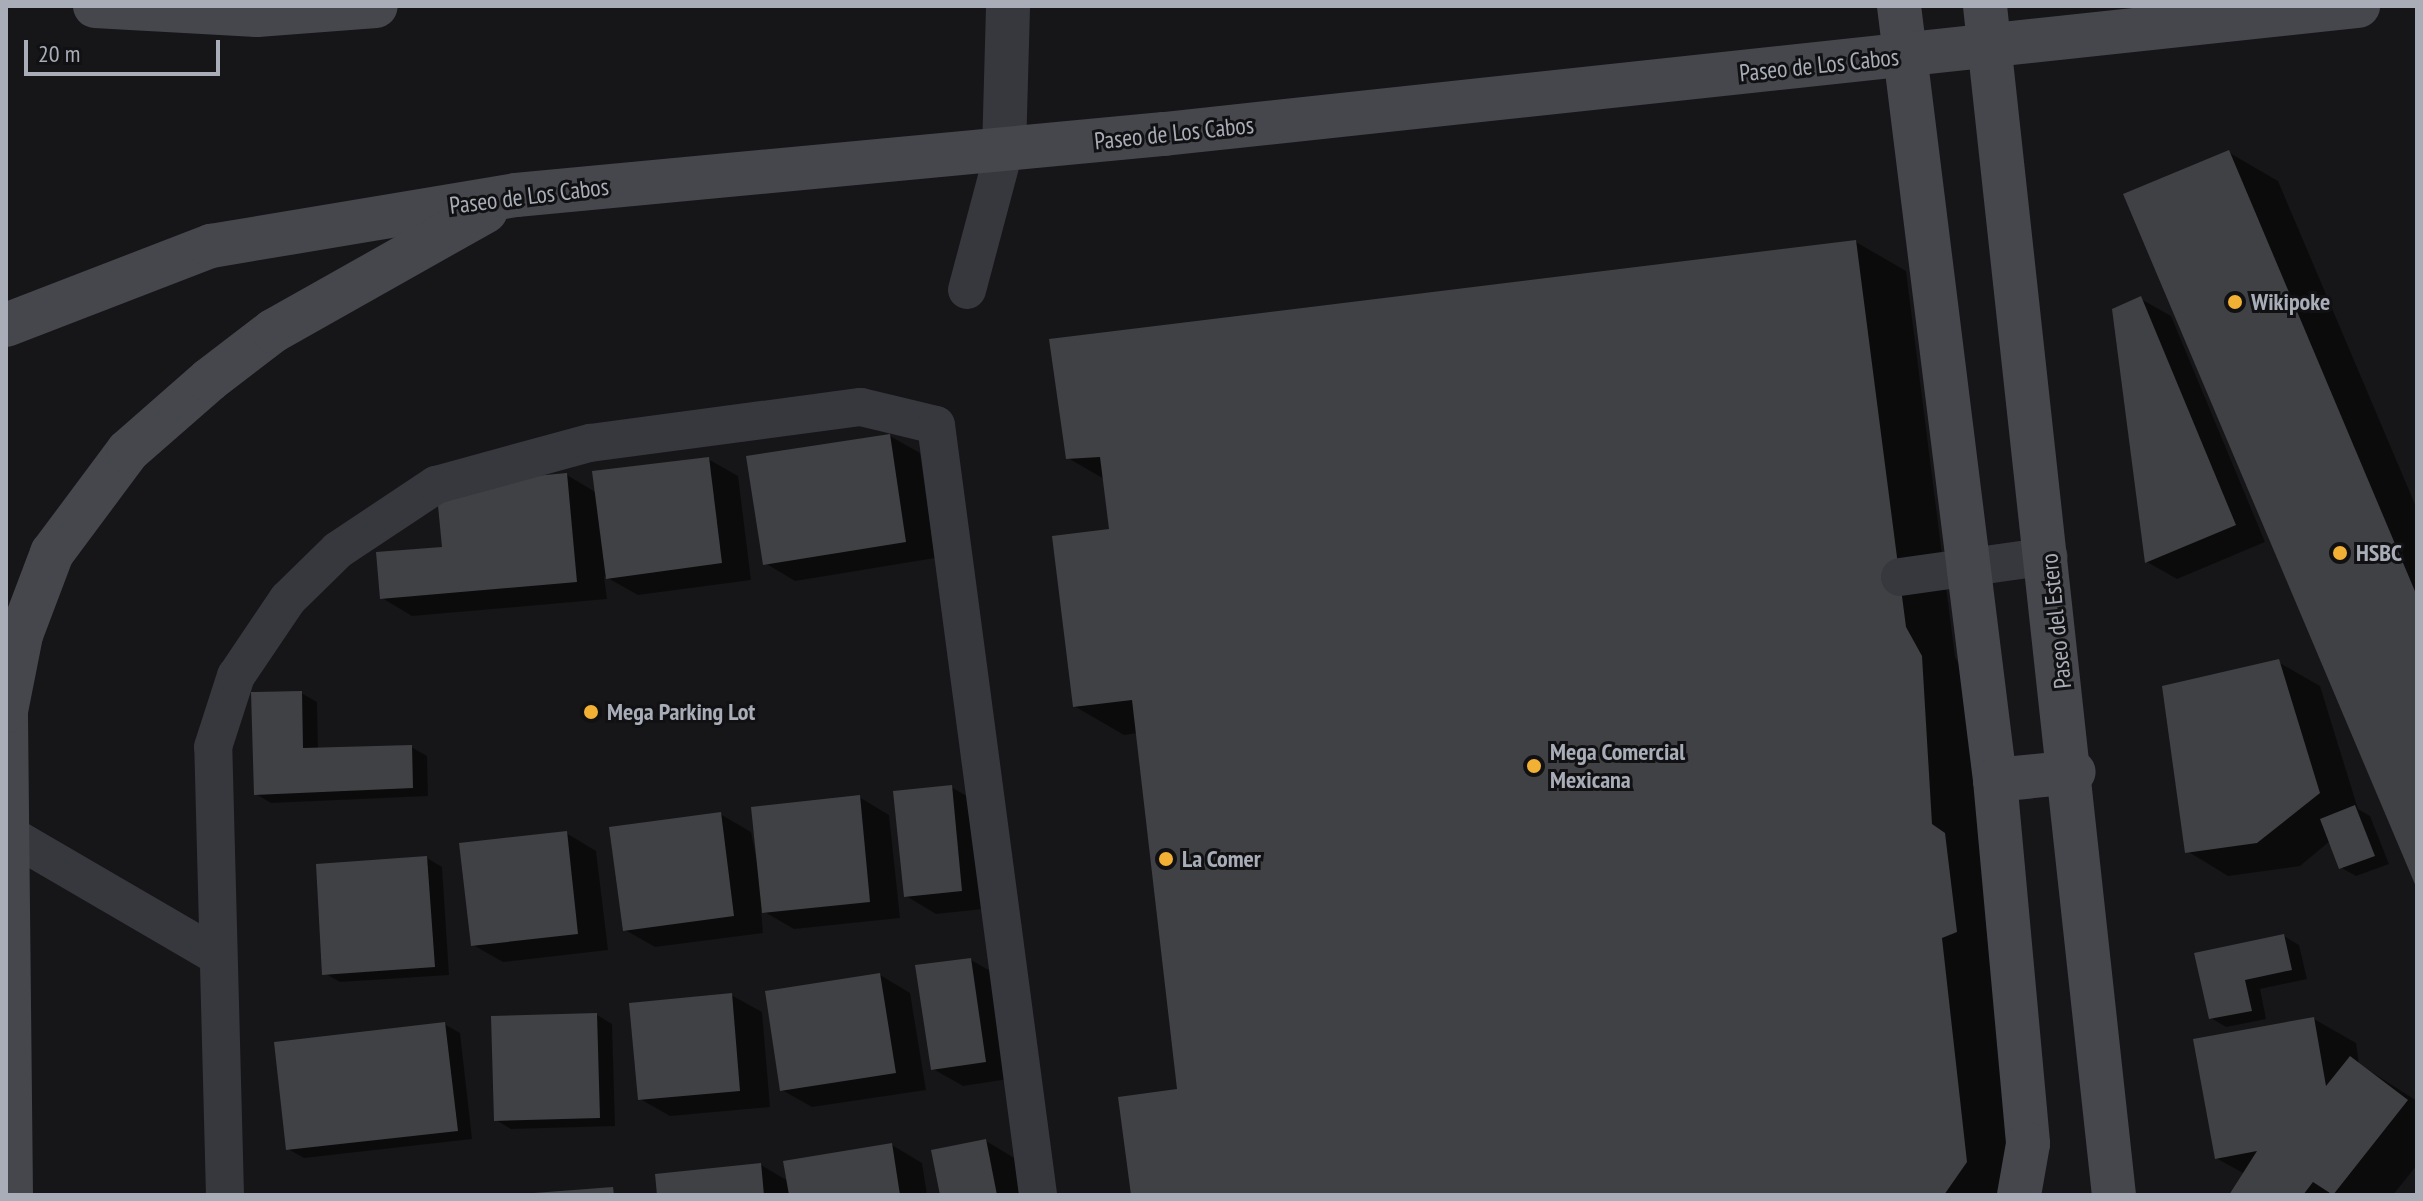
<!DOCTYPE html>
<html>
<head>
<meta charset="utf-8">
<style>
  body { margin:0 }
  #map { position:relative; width:2423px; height:1201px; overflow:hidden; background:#161618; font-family:"PT Sans Narrow",sans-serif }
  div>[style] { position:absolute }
  .shadow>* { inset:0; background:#0007 }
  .building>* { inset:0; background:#404145 }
  .lane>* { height:38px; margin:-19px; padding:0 19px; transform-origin:19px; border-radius:19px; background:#37383d }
  .street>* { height:44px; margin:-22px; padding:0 22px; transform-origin:22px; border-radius:22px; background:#37383d }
  .secondary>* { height:44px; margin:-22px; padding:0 22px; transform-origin:22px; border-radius:22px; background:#45474d }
  .dots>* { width:22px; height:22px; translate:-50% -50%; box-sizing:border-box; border:4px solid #111113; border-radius:50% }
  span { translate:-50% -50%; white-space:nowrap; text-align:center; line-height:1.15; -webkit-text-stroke:6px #111113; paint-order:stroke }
  .street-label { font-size:24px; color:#a8adb8 }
  .poi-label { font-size:24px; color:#a8adb8; font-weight:700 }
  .left { translate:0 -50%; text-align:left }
  .frame { position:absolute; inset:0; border:8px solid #a8adb8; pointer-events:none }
  .scale { position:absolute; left:24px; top:40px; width:196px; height:36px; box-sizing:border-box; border:4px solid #a8adb8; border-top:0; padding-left:10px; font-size:24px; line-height:28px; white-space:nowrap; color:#a8adb8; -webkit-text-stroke:6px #111113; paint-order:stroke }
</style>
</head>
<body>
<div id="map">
  <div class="shadow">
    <i style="clip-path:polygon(2228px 152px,2278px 181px,2417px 509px,2417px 884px)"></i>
    <i style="clip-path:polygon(1856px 242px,1906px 271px,1955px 657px,1971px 686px,2014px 1195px,1133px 1195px,1180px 1091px,1138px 733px,1124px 735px,1074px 706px,1111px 531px,1104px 479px,1068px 458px)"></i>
    <i style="clip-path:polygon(2141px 299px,2171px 316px,2265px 542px,2177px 579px,2147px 562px)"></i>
    <i style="clip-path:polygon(890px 436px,920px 453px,935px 558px,795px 581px,765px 563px)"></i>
    <i style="clip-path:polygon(708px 459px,738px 476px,751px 580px,638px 595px,604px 576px,607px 599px,412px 616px,382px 598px,567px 475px,597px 493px)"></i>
    <i style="clip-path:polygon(2278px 662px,2320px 686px,2358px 809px,2370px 816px,2389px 864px,2356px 876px,2340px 867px,2330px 841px,2300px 866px,2228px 876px,2187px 851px)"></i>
    <i style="clip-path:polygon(301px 693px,317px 702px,318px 750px,411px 747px,427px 756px,428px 796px,271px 803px,256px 794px)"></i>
    <i style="clip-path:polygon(951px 787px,981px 804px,992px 908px,936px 914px,906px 896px)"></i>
    <i style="clip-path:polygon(859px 797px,889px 815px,900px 918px,794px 929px,761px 910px,763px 933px,655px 947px,625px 930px,720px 814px,751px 832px,761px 882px)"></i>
    <i style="clip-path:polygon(566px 833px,596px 851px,608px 950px,503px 962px,473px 945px)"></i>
    <i style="clip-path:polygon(427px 858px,442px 867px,449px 975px,340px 982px,324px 973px)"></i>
    <i style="clip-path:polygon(2284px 936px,2299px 945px,2307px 979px,2260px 989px,2266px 1019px,2226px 1027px,2211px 1018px)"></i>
    <i style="clip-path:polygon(971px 960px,1001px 977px,1015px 1078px,963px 1086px,933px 1069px)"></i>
    <i style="clip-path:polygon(880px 975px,910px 993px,926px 1090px,812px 1107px,782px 1090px)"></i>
    <i style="clip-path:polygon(731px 995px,762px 1012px,770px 1107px,670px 1116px,640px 1099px)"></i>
    <i style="clip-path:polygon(597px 1015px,612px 1024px,615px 1126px,511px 1129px,496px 1120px)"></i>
    <i style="clip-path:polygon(2314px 1019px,2356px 1043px,2359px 1064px,2417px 1101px,2417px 1165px,2393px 1195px,2233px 1195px,2243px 1173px,2216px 1158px)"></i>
    <i style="clip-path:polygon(444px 1024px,460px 1033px,472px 1139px,304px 1158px,288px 1149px)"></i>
    <i style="clip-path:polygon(986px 1141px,1016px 1159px,1023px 1195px,942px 1195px)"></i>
    <i style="clip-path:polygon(892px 1145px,922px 1163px,927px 1195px,659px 1195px,761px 1165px,788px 1181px)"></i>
  </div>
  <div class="building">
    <i style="clip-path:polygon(2229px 150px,2417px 596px,2417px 889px,2123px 194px)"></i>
    <i style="clip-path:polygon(1856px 240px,1906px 627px,1922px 656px,1932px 824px,1945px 833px,1957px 932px,1942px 938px,1967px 1162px,1944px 1195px,1131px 1195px,1118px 1097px,1177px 1089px,1132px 700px,1073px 707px,1052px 536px,1109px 529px,1100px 457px,1066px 459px,1049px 339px)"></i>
    <i style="clip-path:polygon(2141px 296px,2236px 525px,2145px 563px,2112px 309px)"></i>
    <i style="clip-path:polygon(890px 434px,906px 542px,763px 565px,746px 456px)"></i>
    <i style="clip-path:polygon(709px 457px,722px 563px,606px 579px,592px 471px)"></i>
    <i style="clip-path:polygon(567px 473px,577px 582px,380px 599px,376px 552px,442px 547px,436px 485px)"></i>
    <i style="clip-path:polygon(2279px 659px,2320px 793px,2257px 843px,2185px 853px,2162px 686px)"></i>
    <i style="clip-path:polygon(302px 691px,303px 748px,412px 745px,413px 788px,254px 795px,251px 692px)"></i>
    <i style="clip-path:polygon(952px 785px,962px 891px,904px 897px,893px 791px)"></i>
    <i style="clip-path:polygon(860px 795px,870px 902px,762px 913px,751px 807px)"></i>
    <i style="clip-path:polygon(2355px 805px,2375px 856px,2339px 869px,2320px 819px)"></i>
    <i style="clip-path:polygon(721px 812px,734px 916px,623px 931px,609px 827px)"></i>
    <i style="clip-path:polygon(567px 831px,578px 934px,471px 946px,459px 843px)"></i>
    <i style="clip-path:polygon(427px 856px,435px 967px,322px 975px,316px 864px)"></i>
    <i style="clip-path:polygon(2284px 934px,2292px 970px,2245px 980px,2252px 1011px,2209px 1019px,2194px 953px)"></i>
    <i style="clip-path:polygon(971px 958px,986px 1062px,931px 1070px,915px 965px)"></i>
    <i style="clip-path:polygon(880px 973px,896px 1073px,780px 1091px,765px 991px)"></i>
    <i style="clip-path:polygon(732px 993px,740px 1091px,638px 1100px,629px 1003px)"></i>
    <i style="clip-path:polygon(597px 1013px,600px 1118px,494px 1121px,491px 1016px)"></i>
    <i style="clip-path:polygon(2314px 1017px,2326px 1086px,2350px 1056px,2408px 1100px,2333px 1195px,2313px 1182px,2303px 1195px,2229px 1195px,2257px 1151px,2215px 1159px,2193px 1039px)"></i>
    <i style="clip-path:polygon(445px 1022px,458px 1131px,286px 1150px,274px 1042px)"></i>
    <i style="clip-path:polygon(986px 1139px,997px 1195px,940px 1195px,931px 1150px)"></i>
    <i style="clip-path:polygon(892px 1143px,900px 1195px,789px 1195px,783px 1161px)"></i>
    <i style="clip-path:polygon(761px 1163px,764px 1195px,657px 1195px,655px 1174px)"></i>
    <i style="clip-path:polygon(613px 1187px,614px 1195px,534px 1195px,534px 1193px)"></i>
  </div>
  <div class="lane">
    <i style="left:967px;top:290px;width:144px;rotate:-75.1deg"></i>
    <i style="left:1900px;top:577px;width:150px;rotate:-8deg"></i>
    <i style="left:8px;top:834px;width:243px;rotate:30.2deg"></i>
    <i style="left:225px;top:1195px;width:448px;rotate:-91.5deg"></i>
    <i style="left:213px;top:747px;width:75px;rotate:-72.1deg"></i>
    <i style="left:236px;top:676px;width:93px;rotate:-56deg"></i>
    <i style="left:288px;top:599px;width:70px;rotate:-44.4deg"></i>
    <i style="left:338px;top:550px;width:118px;rotate:-33.6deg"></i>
    <i style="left:436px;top:485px;width:160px;rotate:-15.3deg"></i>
    <i style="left:590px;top:443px;width:273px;rotate:-7.6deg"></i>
    <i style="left:861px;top:407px;width:77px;rotate:13.5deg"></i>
    <i style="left:936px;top:425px;width:777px;rotate:82.45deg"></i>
  </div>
  <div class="street">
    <i style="left:1004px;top:151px;width:145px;rotate:-88.4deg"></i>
  </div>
  <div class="secondary">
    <i style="left:95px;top:6px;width:162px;rotate:3.2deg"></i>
    <i style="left:257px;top:15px;width:119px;rotate:-4.3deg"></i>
    <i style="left:1899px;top:6px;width:780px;rotate:82.93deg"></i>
    <i style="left:1995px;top:780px;width:365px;rotate:84.8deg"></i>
    <i style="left:2028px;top:1144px;width:52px;rotate:100deg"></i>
    <i style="left:1985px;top:6px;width:1196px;rotate:83.81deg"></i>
    <i style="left:6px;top:325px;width:220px;rotate:-21.1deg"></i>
    <i style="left:211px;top:246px;width:309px;rotate:-9.5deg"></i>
    <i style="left:516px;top:195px;width:651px;rotate:-5.38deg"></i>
    <i style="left:1164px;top:134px;width:1201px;rotate:-6.12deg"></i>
    <i style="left:1995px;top:780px;width:79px;rotate:-5.8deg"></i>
    <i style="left:11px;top:1195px;width:484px;rotate:-90.6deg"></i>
    <i style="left:6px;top:711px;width:77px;rotate:-78.8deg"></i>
    <i style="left:21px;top:635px;width:88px;rotate:-69.3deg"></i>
    <i style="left:52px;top:553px;width:127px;rotate:-53.3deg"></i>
    <i style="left:128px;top:451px;width:108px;rotate:-41.2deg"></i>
    <i style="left:209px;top:380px;width:81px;rotate:-37.4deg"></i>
    <i style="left:273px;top:331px;width:244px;rotate:-29.4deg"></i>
  </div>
  <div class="dots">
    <i style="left:2235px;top:302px;background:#f2b134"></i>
    <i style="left:2340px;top:553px;background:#f2b134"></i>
    <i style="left:591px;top:712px;background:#f2b134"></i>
    <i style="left:1534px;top:766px;background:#f2b134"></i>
    <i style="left:1166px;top:859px;background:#f2b134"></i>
  </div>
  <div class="street-label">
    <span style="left:1819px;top:65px;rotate:-6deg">Paseo de Los Cabos</span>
    <span style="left:1174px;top:133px;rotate:-6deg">Paseo de Los Cabos</span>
    <span style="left:529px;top:196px;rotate:-7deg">Paseo de Los Cabos</span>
    <span style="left:2056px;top:621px;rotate:-96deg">Paseo del Estero</span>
  </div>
  <div class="poi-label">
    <span class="left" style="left:2251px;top:302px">Wikipoke</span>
    <span class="left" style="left:2356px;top:553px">HSBC</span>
    <span class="left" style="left:607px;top:712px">Mega Parking Lot</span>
    <span class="left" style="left:1550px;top:766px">Mega Comercial<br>Mexicana</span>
    <span class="left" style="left:1182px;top:859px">La Comer</span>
  </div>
  <div class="frame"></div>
  <div class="scale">20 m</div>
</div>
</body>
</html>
